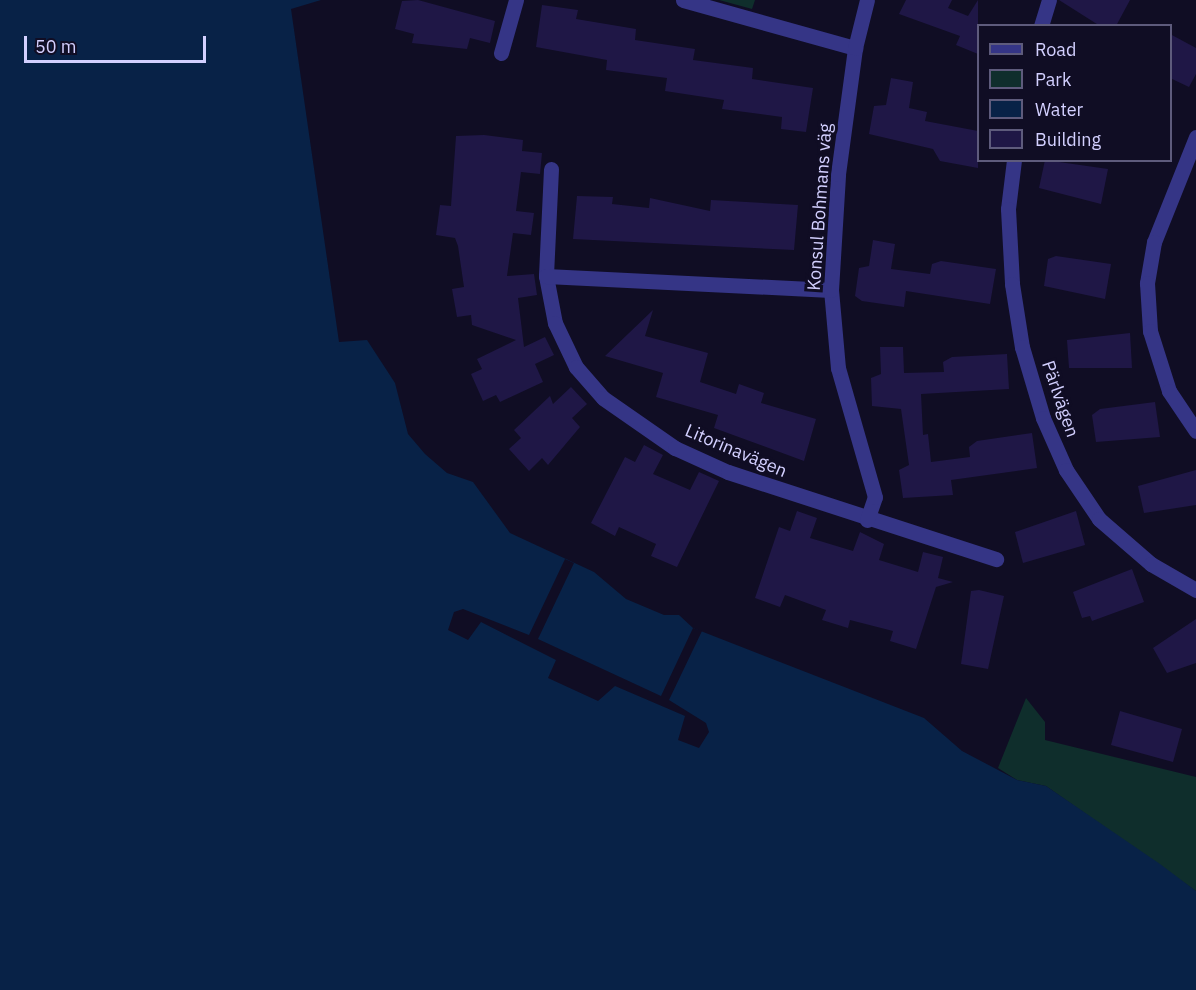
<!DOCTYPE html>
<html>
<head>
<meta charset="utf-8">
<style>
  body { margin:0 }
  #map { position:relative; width:1196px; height:990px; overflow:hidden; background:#100d24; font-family:"IBM Plex Sans",sans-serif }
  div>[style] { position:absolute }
  .green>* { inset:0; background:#0f2e2c }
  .water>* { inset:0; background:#082247 }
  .pier>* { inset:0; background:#100d24 }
  .building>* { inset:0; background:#1f1746 }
  .minor>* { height:15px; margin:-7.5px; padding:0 7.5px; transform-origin:7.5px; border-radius:7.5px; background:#353586 }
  span { translate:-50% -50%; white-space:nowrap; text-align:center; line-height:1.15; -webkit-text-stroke:6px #100d24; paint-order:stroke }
  .street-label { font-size:18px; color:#d3d0ff }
  .legend { position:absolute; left:977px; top:24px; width:195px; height:138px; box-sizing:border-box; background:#100d24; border:2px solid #5e5b7c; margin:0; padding:8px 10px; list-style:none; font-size:18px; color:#d3d0ff }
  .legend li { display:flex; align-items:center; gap:12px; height:30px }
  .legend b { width:30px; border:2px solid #5e5b7c }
  .scale { position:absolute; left:24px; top:36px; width:182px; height:27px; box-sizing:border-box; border:3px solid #d3d0ff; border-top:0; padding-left:8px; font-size:18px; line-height:21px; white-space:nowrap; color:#d3d0ff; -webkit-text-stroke:4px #100d24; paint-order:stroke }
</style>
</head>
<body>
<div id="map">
  <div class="green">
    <i style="clip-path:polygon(719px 0,755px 0,752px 9px)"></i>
    <i style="clip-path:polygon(1026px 698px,1045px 722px,1045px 740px,1196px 777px,1196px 891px,1046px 786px,1017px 780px,998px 768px)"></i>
  </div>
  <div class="water">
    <i style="clip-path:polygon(0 0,321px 0,291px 9px,339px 342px,367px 340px,395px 383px,408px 434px,425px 454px,447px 473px,473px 482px,510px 533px,594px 572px,626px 599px,664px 615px,679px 615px,693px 628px,924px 718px,962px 751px,1017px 780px,1046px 786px,1160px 864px,1196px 891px,1196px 990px,0 990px)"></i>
  </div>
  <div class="pier">
    <i style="clip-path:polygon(565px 559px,574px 563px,538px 639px,661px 696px,693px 628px,702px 631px,669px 700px,706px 723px,709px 732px,699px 748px,678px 740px,685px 716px,615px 686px,598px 701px,548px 678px,556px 660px,481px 622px,468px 640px,448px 630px,454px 612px,463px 609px,529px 635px)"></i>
  </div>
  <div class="building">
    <i style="clip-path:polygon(418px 0,495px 21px,490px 43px,470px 38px,467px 49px,412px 43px,414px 34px,395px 29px,402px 1px)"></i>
    <i style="clip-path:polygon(906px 0,952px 0,948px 8px,968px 16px,978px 0,978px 54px,956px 45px,960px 36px,899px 14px)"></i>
    <i style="clip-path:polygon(1059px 0,1130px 0,1116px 26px,1100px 26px)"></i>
    <i style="clip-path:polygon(542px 5px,578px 10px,576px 19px,636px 29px,635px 40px,695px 49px,693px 60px,753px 68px,752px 79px,813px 88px,806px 132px,781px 129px,782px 117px,722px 109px,724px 100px,665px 91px,667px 78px,606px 70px,607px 60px,536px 47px)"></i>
    <i style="clip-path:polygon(1170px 34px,1196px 48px,1196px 74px,1189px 87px,1170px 78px)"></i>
    <i style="clip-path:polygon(891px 78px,913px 82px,909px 108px,927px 112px,925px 121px,978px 131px,978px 168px,940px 161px,933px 149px,869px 134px,874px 106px,886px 105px)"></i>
    <i style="clip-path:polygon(484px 135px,523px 140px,522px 151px,542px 153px,540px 174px,521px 172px,516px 211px,534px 213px,531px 235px,513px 233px,507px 276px,534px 274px,537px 295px,518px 298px,524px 347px,545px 337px,554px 355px,535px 364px,543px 382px,500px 402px,496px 395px,483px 401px,471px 374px,482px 369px,477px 359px,516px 340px,472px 325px,471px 315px,457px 317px,452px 289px,464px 287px,458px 246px,455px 238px,436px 235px,440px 205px,451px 206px,456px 136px)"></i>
    <i style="clip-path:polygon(1045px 160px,1108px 169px,1101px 204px,1039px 188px)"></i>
    <i style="clip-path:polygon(577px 196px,613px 197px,612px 204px,649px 208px,650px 198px,710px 211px,711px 200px,798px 205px,794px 250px,573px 239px)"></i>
    <i style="clip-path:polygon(873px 240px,895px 244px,891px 269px,930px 274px,932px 264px,941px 261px,996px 269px,990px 304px,906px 291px,904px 307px,862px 301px,855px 296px,859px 268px,869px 266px)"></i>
    <i style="clip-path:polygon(1056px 256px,1111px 264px,1105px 299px,1044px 286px,1048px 259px)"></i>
    <i style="clip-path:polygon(653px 310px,645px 336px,708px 353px,700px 382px,736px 394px,739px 384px,764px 393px,761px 403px,816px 419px,804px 461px,714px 428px,718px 415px,656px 397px,663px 373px,605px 356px)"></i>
    <i style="clip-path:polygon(1130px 333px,1132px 368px,1069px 368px,1067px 340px)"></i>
    <i style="clip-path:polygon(880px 347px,903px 347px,904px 373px,944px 372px,943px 362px,952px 357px,1007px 354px,1009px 389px,921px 394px,923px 435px,928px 434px,931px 462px,970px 457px,969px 447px,977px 441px,1032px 433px,1037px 468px,951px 480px,953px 495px,903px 498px,899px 470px,909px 465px,901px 409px,872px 406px,871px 378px,881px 374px)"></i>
    <i style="clip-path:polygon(571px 387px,587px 404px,572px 418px,580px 427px,548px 465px,542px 458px,529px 471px,509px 449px,521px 438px,514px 430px,550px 396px,553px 404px)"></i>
    <i style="clip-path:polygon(1155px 402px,1160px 437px,1096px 442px,1092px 415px,1100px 409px)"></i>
    <i style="clip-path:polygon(644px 445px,663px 455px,653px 474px,690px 490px,699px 472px,719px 481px,677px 567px,651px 556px,656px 544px,619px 527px,615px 536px,591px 523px,625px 457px,635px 462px)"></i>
    <i style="clip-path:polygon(1196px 470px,1196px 505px,1144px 513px,1138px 486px)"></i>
    <i style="clip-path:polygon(797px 511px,817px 518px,810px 538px,853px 551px,860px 532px,884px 544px,879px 560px,918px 572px,923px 552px,943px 557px,938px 578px,953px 582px,936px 587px,916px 649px,890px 641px,893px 631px,850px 620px,848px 628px,822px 620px,826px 610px,785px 595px,780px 607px,755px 598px,779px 527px,790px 531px)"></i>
    <i style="clip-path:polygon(1076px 511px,1085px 545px,1023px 563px,1015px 532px)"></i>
    <i style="clip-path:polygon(1132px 569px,1144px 602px,1092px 621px,1090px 616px,1082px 618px,1073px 592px)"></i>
    <i style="clip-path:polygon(979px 590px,1004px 596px,988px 669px,961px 664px,971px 591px)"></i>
    <i style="clip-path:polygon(1196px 619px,1196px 663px,1167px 673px,1153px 648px)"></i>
    <i style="clip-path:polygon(1120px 711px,1182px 729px,1173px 762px,1111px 745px)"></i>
  </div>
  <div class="minor">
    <i style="left:683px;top:0;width:179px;rotate:15.6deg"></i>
    <i style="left:1041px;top:26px;width:27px;rotate:-73deg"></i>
    <i style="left:501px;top:53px;width:55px;rotate:-74.2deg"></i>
    <i style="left:1196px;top:137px;width:113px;rotate:111.8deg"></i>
    <i style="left:1154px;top:242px;width:42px;rotate:99.7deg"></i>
    <i style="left:1147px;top:283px;width:48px;rotate:86.4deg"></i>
    <i style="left:1150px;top:331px;width:63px;rotate:72.4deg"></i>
    <i style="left:1169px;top:391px;width:48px;rotate:56deg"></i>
    <i style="left:1014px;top:160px;width:49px;rotate:97deg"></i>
    <i style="left:1008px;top:209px;width:75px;rotate:86.9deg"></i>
    <i style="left:1012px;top:284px;width:64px;rotate:81deg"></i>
    <i style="left:1022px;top:347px;width:74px;rotate:73.5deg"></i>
    <i style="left:1043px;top:418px;width:57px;rotate:66.1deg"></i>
    <i style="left:1066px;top:470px;width:59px;rotate:56deg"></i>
    <i style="left:1099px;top:519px;width:69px;rotate:40.9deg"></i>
    <i style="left:1151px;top:564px;width:52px;rotate:30deg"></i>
    <i style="left:551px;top:169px;width:107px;rotate:92.7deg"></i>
    <i style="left:546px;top:276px;width:48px;rotate:79.2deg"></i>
    <i style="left:555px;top:323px;width:49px;rotate:64.5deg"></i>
    <i style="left:576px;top:367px;width:41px;rotate:48.9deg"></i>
    <i style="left:603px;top:398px;width:88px;rotate:34.8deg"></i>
    <i style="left:675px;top:448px;width:58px;rotate:24.4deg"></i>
    <i style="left:728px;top:472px;width:282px;rotate:18deg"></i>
    <i style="left:546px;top:276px;width:285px;rotate:2.8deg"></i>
    <i style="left:867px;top:520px;width:24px;rotate:-71deg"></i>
    <i style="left:875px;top:497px;width:134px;rotate:-106deg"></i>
    <i style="left:838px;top:368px;width:78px;rotate:-95.1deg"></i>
    <i style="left:831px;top:290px;width:116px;rotate:-86.5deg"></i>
    <i style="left:838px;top:174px;width:127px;rotate:-82.3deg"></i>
    <i style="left:855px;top:48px;width:49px;rotate:-76deg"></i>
  </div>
  <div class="street-label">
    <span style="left:820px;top:207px;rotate:-86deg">Konsul Bohmans väg</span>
    <span style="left:1060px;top:399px;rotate:71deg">Pärlvägen</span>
    <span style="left:736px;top:451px;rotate:23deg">Litorinavägen</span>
  </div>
  <ul class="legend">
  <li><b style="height:8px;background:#353586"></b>Road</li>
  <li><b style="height:16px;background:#0f2e2c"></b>Park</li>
  <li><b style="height:16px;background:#082247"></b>Water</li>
  <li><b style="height:16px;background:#1f1746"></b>Building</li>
  </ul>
  <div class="scale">50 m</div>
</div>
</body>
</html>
